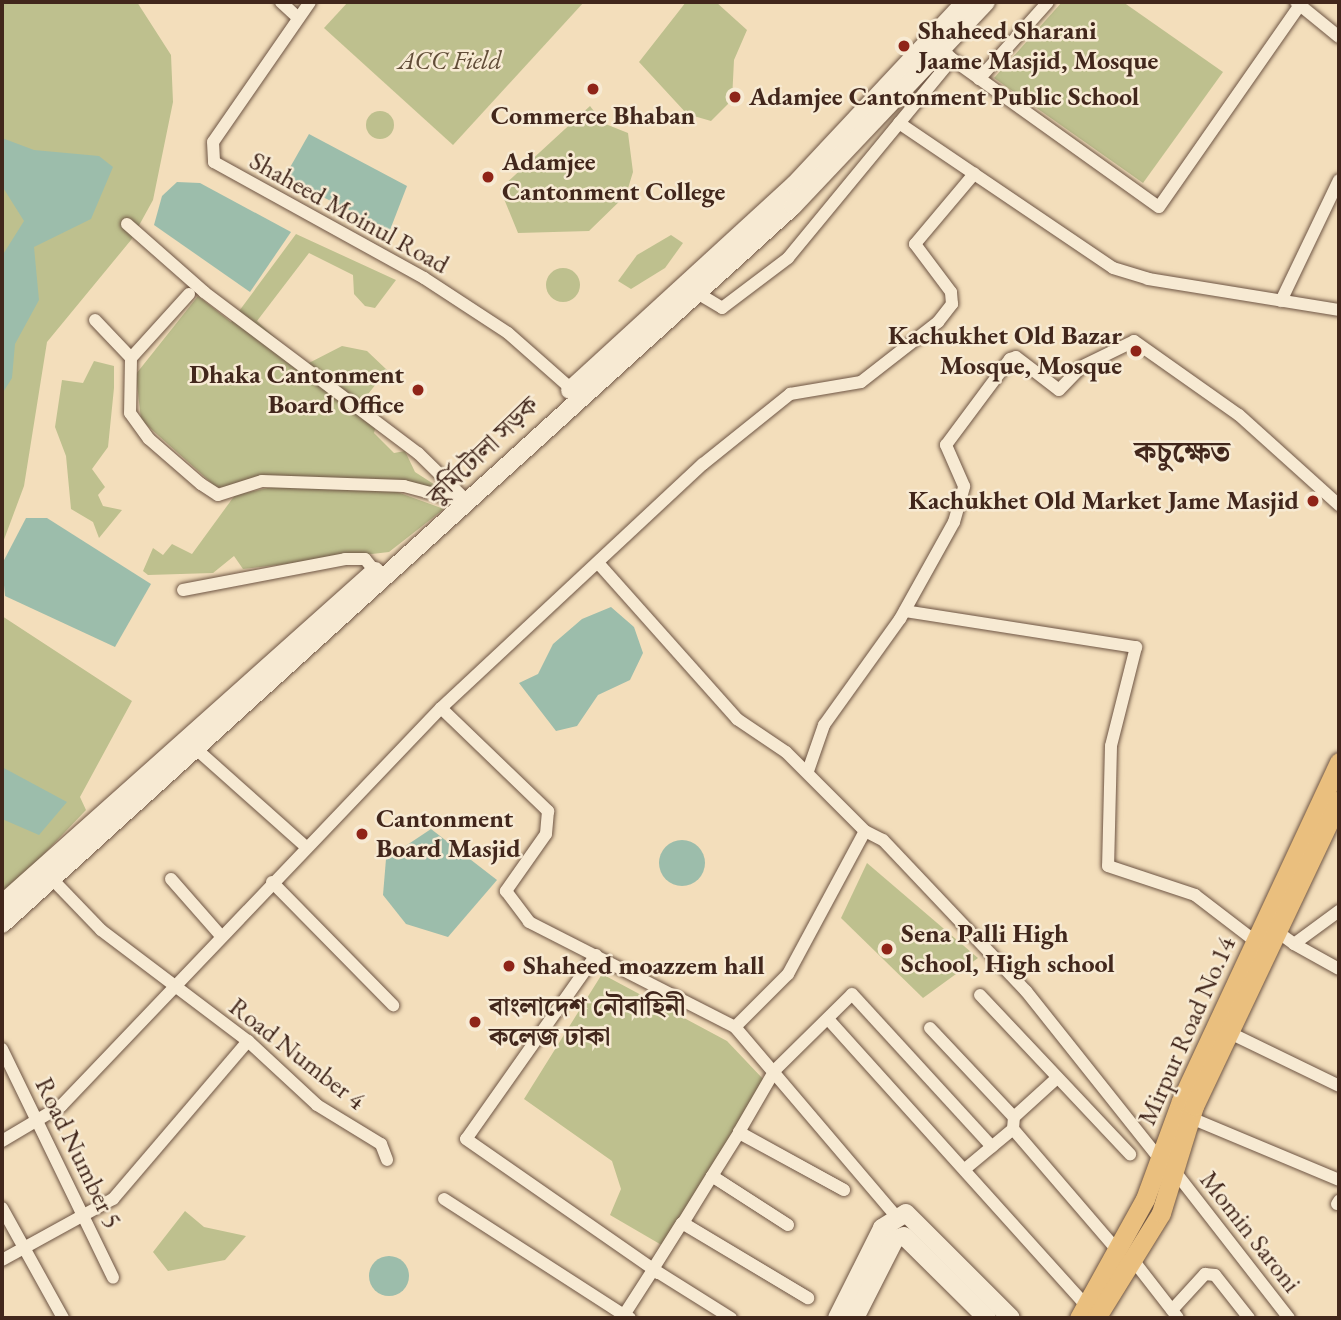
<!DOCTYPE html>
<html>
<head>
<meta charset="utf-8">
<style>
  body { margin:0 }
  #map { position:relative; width:1341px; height:1320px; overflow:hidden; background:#f3debb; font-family:"EB Garamond","Noto Serif Bengali",serif }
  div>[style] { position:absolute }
  .green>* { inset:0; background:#bec08e }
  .round { border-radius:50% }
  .water>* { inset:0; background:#9cbdab }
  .roads { filter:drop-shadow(0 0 2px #6e5544) drop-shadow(0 0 2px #6e5544) }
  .street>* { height:12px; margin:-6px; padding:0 6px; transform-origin:6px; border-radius:6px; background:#f7ead3 }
  .secondary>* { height:18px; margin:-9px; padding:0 9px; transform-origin:9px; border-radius:9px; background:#f7ead3 }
  .primary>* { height:19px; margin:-9.5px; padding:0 9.5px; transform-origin:9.5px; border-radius:9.5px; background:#eabf7e }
  .dots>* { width:19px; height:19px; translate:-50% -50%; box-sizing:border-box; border:4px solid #f7ead3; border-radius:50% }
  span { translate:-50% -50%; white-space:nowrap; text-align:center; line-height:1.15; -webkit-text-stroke:5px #f7ead3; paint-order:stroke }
  .poi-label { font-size:26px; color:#42271c; font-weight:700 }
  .left { translate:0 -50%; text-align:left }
  .right { translate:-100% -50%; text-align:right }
  .park-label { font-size:26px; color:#614d38; font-style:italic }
  .street-label { font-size:26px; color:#42271c }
  .quarter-label { font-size:30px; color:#42271c; font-weight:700 }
  .frame { position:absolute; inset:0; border:4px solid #42271c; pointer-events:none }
</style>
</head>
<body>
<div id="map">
  <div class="green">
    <i style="clip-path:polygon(2px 2px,137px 2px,171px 55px,173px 102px,153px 200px,131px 240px,47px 342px,24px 486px,2px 545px)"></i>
    <i style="clip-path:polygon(348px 2px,584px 2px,453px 145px,324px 28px)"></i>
    <i style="clip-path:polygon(686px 2px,716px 2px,747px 30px,734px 60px,732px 100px,711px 121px,687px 114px,639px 62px)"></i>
    <i style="clip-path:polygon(1062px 2px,1123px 2px,1223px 72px,1143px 183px,994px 78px)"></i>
    <i style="clip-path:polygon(590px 106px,603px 123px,628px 133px,633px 172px,626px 195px,589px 231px,518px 233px,500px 189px)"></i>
    <i class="round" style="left:366px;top:111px;width:28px;height:28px"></i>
    <i style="clip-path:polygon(296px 234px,396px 280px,375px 308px,365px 306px,354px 294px,353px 275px,309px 253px,257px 321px,305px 365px,342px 346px,367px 351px,387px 370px,365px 398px,380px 410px,374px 433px,394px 453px,405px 451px,415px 472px,446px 492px,389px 489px,444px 509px,389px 552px,243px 569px,234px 556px,213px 573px,148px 575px,143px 571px,153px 548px,163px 555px,172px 544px,192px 554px,235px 495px,272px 487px,216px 487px,141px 420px,136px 374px,198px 296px,231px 322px)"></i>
    <i style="clip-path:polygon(671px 235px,683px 243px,665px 268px,631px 289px,618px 281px,637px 255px)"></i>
    <i class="round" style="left:546px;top:268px;width:34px;height:34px"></i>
    <i style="clip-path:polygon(94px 361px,114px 366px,114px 388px,108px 447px,92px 469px,105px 487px,98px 495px,103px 506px,122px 510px,99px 538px,93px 522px,71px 509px,66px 456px,55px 427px,62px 380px,83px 383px)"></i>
    <i style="clip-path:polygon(2px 616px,132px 701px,80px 797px,86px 810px,2px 898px)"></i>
    <i style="clip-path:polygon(867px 863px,978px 958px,923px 998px,841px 918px)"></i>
    <i style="clip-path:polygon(602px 974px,727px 1041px,764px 1080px,665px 1247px,610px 1215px,621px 1189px,612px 1161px,524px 1099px)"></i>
    <i style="clip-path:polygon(185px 1211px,204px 1227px,246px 1236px,225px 1260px,168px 1271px,153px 1252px)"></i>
  </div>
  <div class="water">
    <i style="clip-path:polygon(309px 134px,407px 186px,390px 230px,284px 178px)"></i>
    <i style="clip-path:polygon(2px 138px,34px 150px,99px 156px,113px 167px,91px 219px,34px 247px,39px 300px,15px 344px,12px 378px,2px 394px,2px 256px,24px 221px,2px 186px)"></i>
    <i style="clip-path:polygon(177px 182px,200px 183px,291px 232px,250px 292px,154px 225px,162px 196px)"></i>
    <i style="clip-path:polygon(26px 518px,47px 518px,151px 584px,115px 647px,5px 596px,2px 564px)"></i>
    <i style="clip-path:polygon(611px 607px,634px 627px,643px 653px,630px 680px,598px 695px,577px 726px,556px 731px,519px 683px,538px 674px,553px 644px,582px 619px)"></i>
    <i style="clip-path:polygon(2px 767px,67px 802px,39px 835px,2px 819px)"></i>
    <i style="clip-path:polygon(431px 829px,497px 880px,448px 937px,406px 924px,383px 895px,386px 859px)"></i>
    <i class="round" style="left:659px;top:840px;width:46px;height:46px"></i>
    <i class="round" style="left:369px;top:1256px;width:40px;height:40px"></i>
  </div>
  <div class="roads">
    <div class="street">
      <i style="left:281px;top:2px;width:23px;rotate:43deg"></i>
      <i style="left:310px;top:2px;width:170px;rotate:124.7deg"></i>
      <i style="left:213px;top:142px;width:20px;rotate:87deg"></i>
      <i style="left:214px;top:162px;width:240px;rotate:28.9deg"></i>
      <i style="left:424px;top:278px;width:100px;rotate:33.2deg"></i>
      <i style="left:508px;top:333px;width:91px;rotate:41.4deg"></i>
      <i style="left:1296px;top:2px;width:55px;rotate:39.1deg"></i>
      <i style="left:952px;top:59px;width:254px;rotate:35.6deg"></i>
      <i style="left:1159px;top:207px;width:246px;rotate:-55.1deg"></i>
      <i style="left:979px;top:79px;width:103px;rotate:-48.1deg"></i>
      <i style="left:899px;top:123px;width:258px;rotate:34.1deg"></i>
      <i style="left:1113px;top:268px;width:37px;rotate:17deg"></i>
      <i style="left:1148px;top:279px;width:193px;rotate:9.2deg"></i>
      <i style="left:127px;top:224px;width:103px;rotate:41.4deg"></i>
      <i style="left:204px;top:292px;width:268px;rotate:37deg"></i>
      <i style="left:418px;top:453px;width:71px;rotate:44.4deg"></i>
      <i style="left:189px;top:294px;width:86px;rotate:132.2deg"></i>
      <i style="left:131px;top:358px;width:55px;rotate:91deg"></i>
      <i style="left:130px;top:413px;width:32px;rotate:54deg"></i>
      <i style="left:149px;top:439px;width:69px;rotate:40.9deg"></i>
      <i style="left:201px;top:484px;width:20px;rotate:33deg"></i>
      <i style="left:218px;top:495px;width:46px;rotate:-17.7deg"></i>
      <i style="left:262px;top:481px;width:142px;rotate:2deg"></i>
      <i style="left:404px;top:486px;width:67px;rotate:14.7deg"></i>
      <i style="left:699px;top:294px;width:27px;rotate:31deg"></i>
      <i style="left:722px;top:308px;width:83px;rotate:-37.1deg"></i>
      <i style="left:788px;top:258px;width:258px;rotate:-50.5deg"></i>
      <i style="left:952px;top:59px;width:7px;rotate:-135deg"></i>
      <i style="left:1281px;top:301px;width:134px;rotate:-64.4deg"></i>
      <i style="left:95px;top:320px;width:52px;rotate:46.5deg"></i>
      <i style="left:599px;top:564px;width:208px;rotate:48.3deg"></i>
      <i style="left:737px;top:719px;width:59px;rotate:34deg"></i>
      <i style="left:786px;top:752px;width:112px;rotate:45deg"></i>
      <i style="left:865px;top:831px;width:20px;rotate:27deg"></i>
      <i style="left:883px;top:840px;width:208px;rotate:46.6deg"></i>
      <i style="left:1026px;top:991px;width:217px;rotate:51.5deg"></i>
      <i style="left:183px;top:590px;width:165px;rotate:-10.8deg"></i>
      <i style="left:345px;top:559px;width:20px"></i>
      <i style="left:365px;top:559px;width:21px;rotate:51deg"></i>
      <i style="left:905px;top:611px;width:234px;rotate:8.9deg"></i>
      <i style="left:1136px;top:647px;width:102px;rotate:104.2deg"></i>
      <i style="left:1111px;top:746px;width:120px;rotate:91.4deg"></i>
      <i style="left:1108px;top:866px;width:92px;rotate:18.4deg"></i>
      <i style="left:1195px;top:895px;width:76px;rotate:37.5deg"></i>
      <i style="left:441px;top:708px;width:149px;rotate:43.9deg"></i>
      <i style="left:548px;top:811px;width:23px;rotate:95deg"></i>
      <i style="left:546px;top:834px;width:70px;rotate:125.1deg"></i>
      <i style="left:506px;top:891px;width:39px;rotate:53deg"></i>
      <i style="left:529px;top:922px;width:231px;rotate:27deg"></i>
      <i style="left:735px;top:1027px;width:248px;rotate:49.6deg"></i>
      <i style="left:195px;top:748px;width:146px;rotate:41.7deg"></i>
      <i style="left:808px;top:771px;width:49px;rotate:-70.8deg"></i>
      <i style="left:824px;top:725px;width:130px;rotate:-54.4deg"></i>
      <i style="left:900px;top:619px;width:111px;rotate:-60.9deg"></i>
      <i style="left:954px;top:522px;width:37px;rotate:-74deg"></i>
      <i style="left:964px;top:486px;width:45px;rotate:-113.7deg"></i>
      <i style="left:946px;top:445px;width:107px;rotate:-53.3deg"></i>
      <i style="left:1010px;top:359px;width:6px;rotate:-18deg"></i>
      <i style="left:1016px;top:357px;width:54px;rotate:37.5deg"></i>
      <i style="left:1059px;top:390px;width:32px;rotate:-46deg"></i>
      <i style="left:1081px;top:367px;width:59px;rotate:-26.1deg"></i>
      <i style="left:1134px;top:341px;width:128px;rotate:35.2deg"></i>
      <i style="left:1239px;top:415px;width:135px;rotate:42deg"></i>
      <i style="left:51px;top:878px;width:72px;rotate:46.1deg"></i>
      <i style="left:101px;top:930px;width:184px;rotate:37.1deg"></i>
      <i style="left:248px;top:1041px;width:94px;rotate:42.8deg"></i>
      <i style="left:317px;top:1105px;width:75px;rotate:31.4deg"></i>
      <i style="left:381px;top:1144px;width:17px;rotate:69deg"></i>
      <i style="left:171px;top:879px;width:76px;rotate:48.7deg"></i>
      <i style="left:272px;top:882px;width:173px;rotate:45.5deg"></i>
      <i style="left:1275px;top:930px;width:24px;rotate:36deg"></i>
      <i style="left:1294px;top:944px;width:56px;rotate:-36.3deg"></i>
      <i style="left:1294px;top:944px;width:51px;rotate:29.1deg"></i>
      <i style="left:596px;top:955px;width:225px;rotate:125.2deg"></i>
      <i style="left:466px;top:1139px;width:228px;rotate:34.8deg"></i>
      <i style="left:980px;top:995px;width:219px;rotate:46.7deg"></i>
      <i style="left:828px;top:1019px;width:386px;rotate:48deg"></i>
      <i style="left:735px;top:1027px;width:75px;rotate:-45deg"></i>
      <i style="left:788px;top:974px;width:162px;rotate:-61.7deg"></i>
      <i style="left:930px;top:1028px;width:122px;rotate:46.7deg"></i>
      <i style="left:1228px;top:1032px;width:123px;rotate:25.9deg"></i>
      <i style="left:2px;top:1049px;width:254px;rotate:64.1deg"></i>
      <i style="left:1057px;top:1078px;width:58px;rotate:137.8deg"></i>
      <i style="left:1014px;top:1117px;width:12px;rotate:95deg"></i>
      <i style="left:1013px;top:1129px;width:161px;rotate:49.3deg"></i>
      <i style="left:1191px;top:1118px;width:160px;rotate:22.7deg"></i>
      <i style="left:2px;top:1141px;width:69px;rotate:-30.7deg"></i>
      <i style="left:61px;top:1106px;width:550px;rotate:-46.33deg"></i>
      <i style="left:441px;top:708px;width:358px;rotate:-43deg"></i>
      <i style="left:703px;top:464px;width:112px;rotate:-38.8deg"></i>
      <i style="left:790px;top:394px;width:72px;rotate:-9.6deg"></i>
      <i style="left:861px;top:382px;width:98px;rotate:-37.9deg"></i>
      <i style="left:938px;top:322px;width:23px;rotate:-52deg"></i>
      <i style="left:952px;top:304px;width:12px;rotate:-95deg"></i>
      <i style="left:951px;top:292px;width:60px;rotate:-126.9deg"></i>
      <i style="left:915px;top:244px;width:92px;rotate:-49.9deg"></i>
      <i style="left:965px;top:1169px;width:62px;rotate:-39.8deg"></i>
      <i style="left:1176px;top:1173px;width:184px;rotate:52.1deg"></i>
      <i style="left:444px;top:1199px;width:214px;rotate:32.8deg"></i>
      <i style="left:1337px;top:1204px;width:4px;rotate:-56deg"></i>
      <i style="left:2px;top:1208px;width:126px;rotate:61deg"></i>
      <i style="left:2px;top:1260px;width:127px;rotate:-28.8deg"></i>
      <i style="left:113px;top:1199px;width:208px;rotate:-49.5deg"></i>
      <i style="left:1133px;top:1260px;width:73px;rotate:52.2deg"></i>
      <i style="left:1172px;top:1310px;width:49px;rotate:-47.5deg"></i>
      <i style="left:1205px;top:1274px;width:10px;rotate:6deg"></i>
      <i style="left:1215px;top:1275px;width:55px;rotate:51.7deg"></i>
      <i style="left:630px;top:1318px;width:7px;rotate:-153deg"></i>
      <i style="left:624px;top:1315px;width:54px;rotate:-57.2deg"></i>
      <i style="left:653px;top:1270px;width:6px;rotate:31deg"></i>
      <i style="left:731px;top:1318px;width:92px;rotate:-147.9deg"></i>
      <i style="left:653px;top:1269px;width:54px;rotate:-57.8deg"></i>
      <i style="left:682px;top:1223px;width:147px;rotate:30.8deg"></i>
      <i style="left:808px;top:1298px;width:146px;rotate:-149deg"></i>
      <i style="left:683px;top:1223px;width:55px;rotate:-58.3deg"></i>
      <i style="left:712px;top:1176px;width:90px;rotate:32.8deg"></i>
      <i style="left:788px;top:1225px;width:90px;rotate:-147.2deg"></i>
      <i style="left:712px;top:1176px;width:51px;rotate:-57.9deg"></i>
      <i style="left:739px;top:1133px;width:119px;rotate:28.5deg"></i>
      <i style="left:844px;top:1190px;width:120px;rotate:-151.1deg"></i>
      <i style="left:739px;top:1132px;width:72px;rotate:-59.9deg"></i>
      <i style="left:775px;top:1070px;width:108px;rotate:-44.6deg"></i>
      <i style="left:852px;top:994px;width:207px;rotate:47.5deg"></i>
    </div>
    <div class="secondary">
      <i style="left:570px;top:390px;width:304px;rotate:-42.5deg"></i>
      <i style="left:794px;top:185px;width:250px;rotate:-46.9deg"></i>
      <i style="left:2px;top:904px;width:500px;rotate:-41.76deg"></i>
      <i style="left:2px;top:924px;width:1068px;rotate:-42.23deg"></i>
      <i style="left:793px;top:206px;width:281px;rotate:-46.6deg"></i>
      <i style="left:837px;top:1318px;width:101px;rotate:-63.4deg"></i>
      <i style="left:882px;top:1228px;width:28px;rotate:-32deg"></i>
      <i style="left:906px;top:1213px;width:148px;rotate:45deg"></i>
      <i style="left:855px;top:1318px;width:89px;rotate:-63.1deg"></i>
      <i style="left:895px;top:1239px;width:9px;rotate:-18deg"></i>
      <i style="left:904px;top:1236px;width:117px;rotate:44.7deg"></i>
    </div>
    <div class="primary">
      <i style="left:1079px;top:1318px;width:136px;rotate:-61deg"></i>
      <i style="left:1145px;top:1199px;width:104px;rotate:-69.8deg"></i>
      <i style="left:1181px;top:1101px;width:374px;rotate:-65deg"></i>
      <i style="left:1096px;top:1318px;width:123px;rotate:-58.2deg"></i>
      <i style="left:1161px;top:1213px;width:112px;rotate:-72.9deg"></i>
      <i style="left:1194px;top:1106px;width:339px;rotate:-64.6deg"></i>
    </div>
  </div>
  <div class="dots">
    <i style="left:904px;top:46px;background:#8f2418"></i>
    <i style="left:593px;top:89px;background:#8f2418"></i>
    <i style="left:735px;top:97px;background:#8f2418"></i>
    <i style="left:488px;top:177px;background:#8f2418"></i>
    <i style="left:1136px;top:351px;background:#8f2418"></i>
    <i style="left:418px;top:390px;background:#8f2418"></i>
    <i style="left:1313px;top:501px;background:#8f2418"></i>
    <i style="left:362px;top:834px;background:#8f2418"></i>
    <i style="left:887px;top:949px;background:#8f2418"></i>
    <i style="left:509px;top:966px;background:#8f2418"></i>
    <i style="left:475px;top:1022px;background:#8f2418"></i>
  </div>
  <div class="poi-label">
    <span class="left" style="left:918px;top:46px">Shaheed Sharani<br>Jaame Masjid, Mosque</span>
    <span class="left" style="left:749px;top:97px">Adamjee Cantonment Public School</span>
    <span style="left:593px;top:116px">Commerce Bhaban</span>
    <span class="left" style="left:502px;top:177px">Adamjee<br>Cantonment College</span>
    <span class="right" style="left:1122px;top:351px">Kachukhet Old Bazar<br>Mosque, Mosque</span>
    <span class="right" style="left:404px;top:390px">Dhaka Cantonment<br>Board Office</span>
    <span class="right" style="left:1299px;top:501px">Kachukhet Old Market Jame Masjid</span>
    <span class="left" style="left:376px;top:834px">Cantonment<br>Board Masjid</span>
    <span class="left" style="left:901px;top:949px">Sena Palli High<br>School, High school</span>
    <span class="left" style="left:523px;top:966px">Shaheed moazzem hall</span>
    <span class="left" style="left:489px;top:1022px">বাংলাদেশ নৌবাহিনী<br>কলেজ ঢাকা</span>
  </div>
  <div class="park-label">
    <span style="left:450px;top:61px">ACC Field</span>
  </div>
  <div class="street-label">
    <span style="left:349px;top:213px;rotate:29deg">Shaheed Moinul Road</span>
    <span style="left:483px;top:451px;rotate:-44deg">কুর্মিটোলা সড়ক</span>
    <span style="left:1187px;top:1031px;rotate:-66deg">Mirpur Road No.14</span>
    <span style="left:297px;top:1054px;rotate:38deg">Road Number 4</span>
    <span style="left:78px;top:1153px;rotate:64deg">Road Number 5</span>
    <span style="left:1250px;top:1232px;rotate:52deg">Momin Saroni</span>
  </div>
  <div class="quarter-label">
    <span style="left:1182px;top:452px">কচুক্ষেত</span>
  </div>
  <div class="frame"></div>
</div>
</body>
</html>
